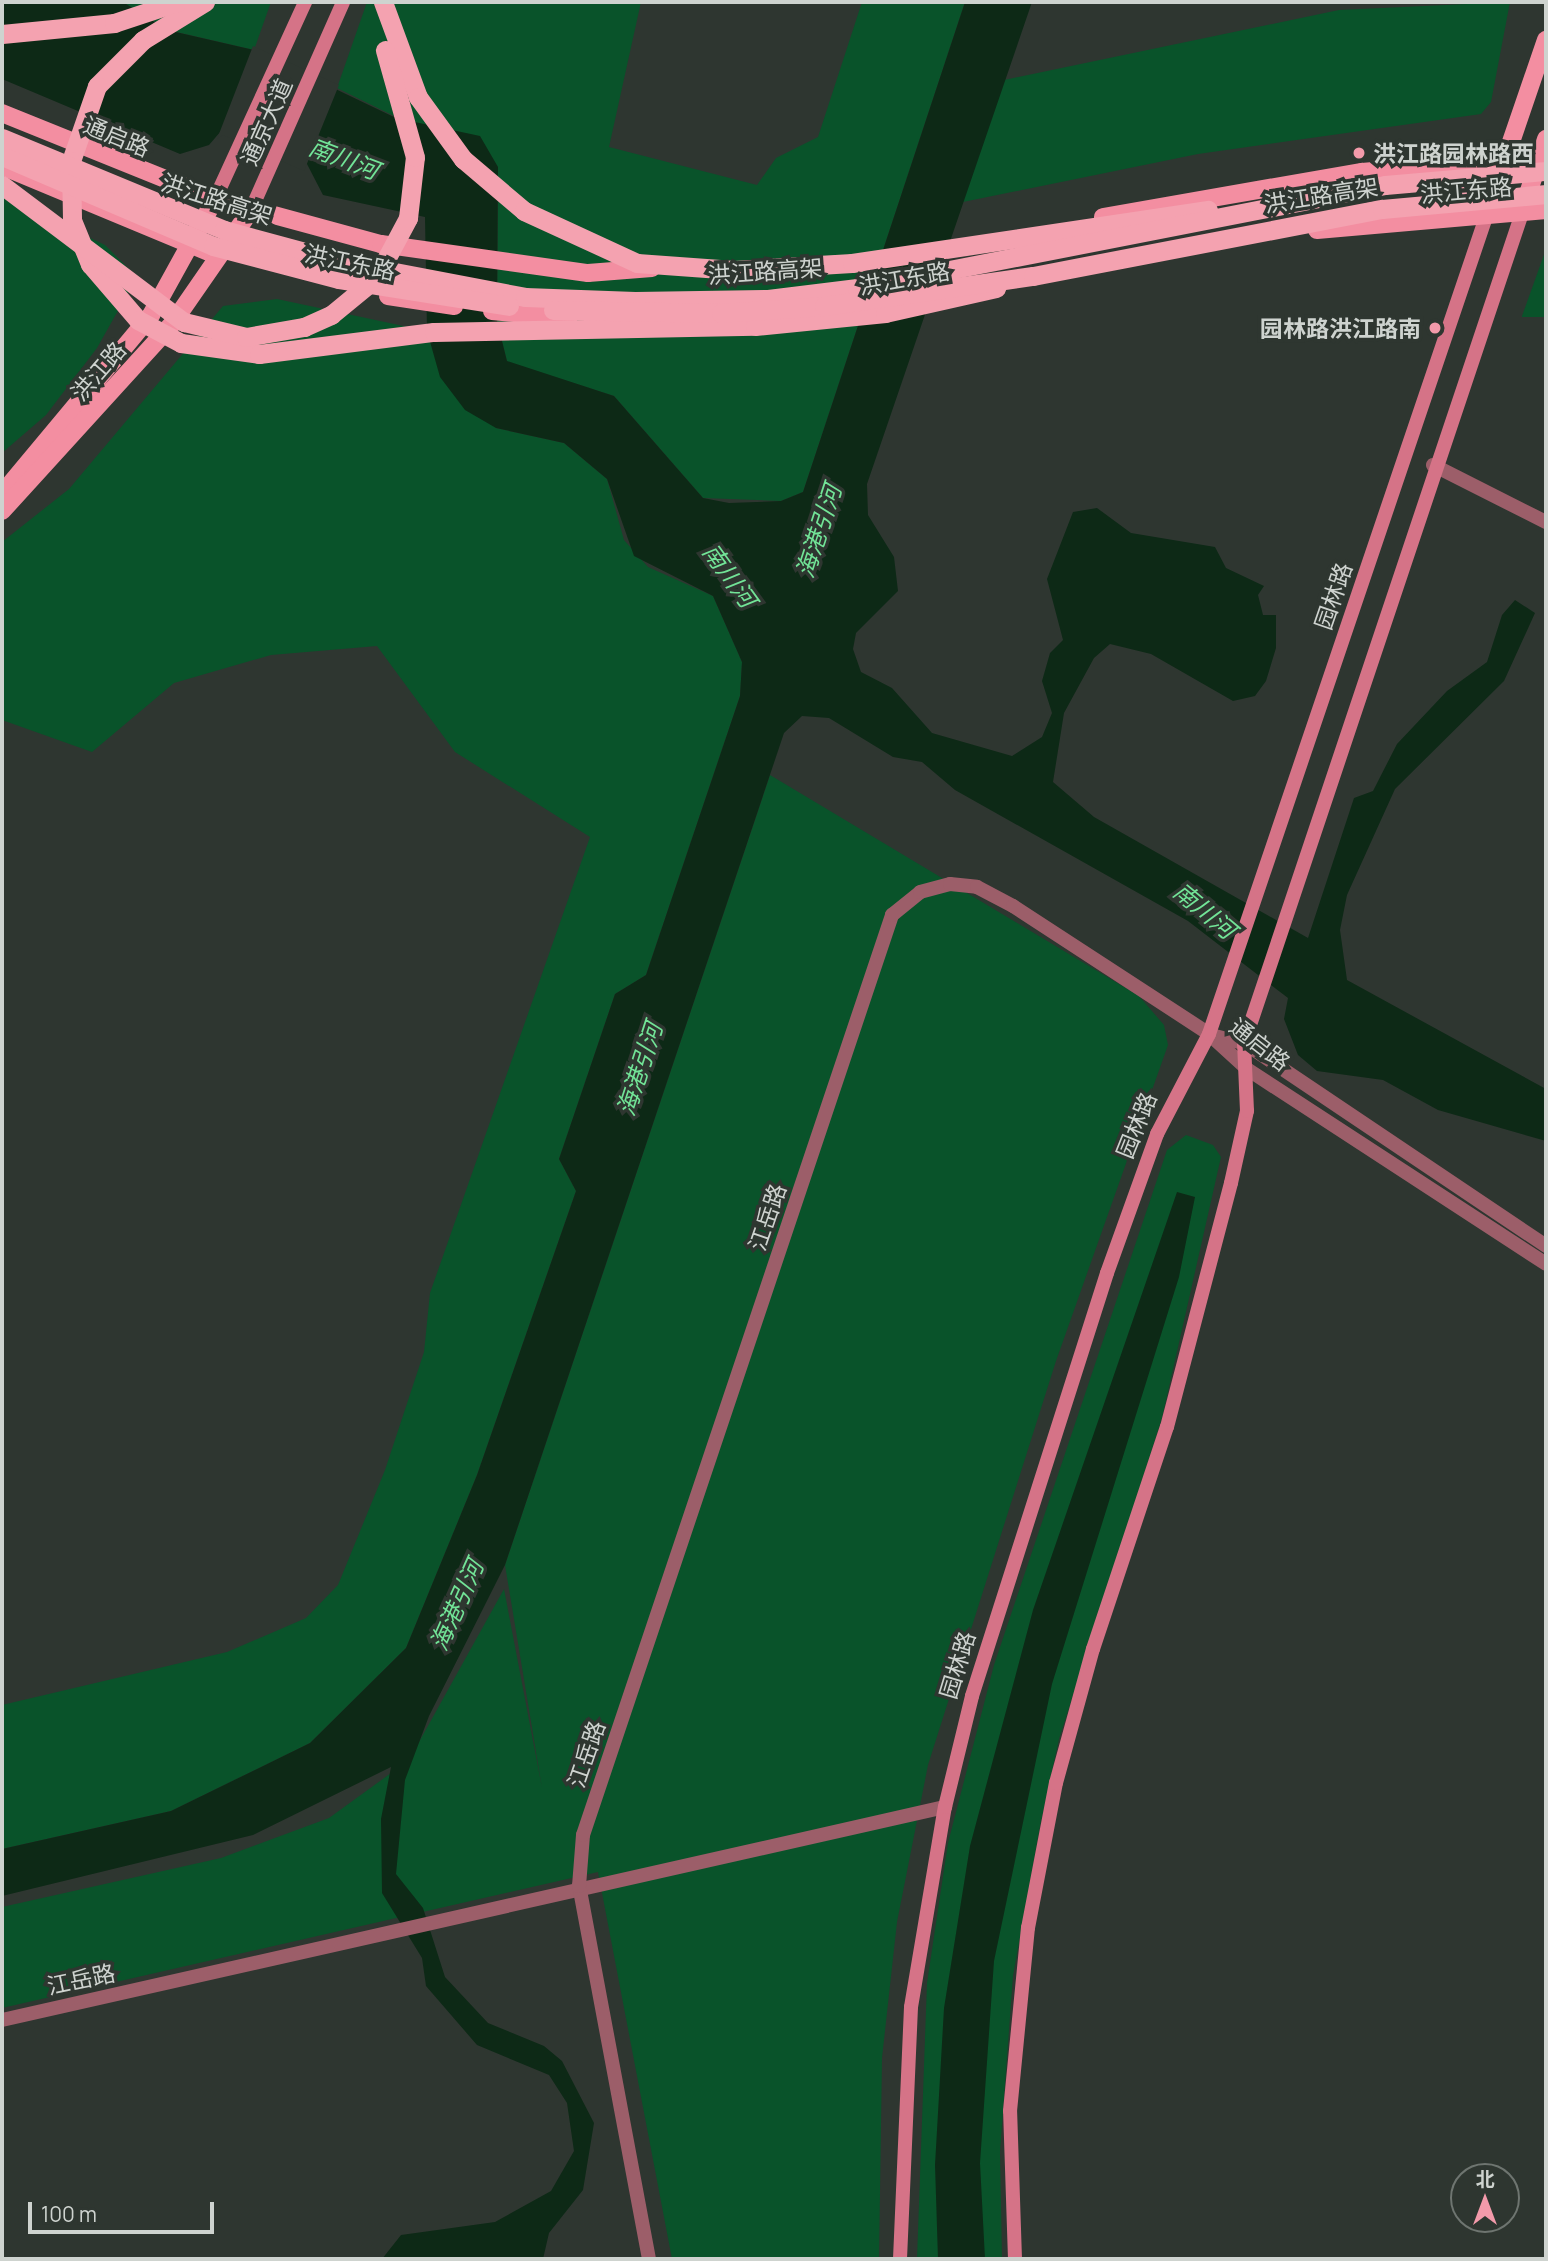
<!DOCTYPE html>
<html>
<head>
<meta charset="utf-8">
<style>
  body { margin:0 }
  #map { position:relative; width:1548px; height:2261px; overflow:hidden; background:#2e3630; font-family:Manrope,"Noto Sans SC",sans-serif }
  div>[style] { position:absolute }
  .green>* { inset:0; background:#09532a }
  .water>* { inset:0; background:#0d2916 }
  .pier>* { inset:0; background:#2e3630 }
  .tertiary>* { height:14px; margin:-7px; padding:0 7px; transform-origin:7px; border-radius:7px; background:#9c5e69 }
  .secondary>* { height:14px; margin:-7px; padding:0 7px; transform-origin:7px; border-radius:7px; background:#d57387 }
  .primary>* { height:18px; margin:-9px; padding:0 9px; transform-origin:9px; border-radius:9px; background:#f38ea1 }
  .trunk>* { height:19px; margin:-9.5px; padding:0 9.5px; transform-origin:9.5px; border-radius:9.5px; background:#f4a2b0 }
  .dots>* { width:19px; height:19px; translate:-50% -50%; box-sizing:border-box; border:4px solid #2e3630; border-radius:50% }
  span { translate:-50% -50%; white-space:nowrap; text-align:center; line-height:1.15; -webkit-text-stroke:7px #2e3630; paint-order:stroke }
  .street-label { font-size:23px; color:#ced3cf }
  .poi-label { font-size:23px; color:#ced3cf; font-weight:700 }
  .left { translate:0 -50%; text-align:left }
  .right { translate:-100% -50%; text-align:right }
  .water-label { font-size:24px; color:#72e497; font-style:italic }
  .frame { position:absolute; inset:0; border:4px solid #ced3cf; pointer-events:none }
  .north { position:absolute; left:1450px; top:2163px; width:70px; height:70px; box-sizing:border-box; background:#2e3630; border:2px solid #6e7570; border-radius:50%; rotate:0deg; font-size:19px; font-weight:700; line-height:28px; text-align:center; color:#ced3cf }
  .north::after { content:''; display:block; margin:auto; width:24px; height:32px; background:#f39aaa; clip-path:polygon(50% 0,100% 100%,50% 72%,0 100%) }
  .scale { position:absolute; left:28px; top:2202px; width:186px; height:32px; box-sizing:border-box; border:4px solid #ced3cf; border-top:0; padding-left:9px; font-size:21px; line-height:24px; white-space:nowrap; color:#ced3cf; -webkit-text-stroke:5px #2e3630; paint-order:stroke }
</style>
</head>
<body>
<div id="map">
  <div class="green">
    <i style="clip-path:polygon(123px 2px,271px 2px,254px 50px,168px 30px)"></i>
    <i style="clip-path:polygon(367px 2px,641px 2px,609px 147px,757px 185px,776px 158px,818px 137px,862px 2px,965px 2px,803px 492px,781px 501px,703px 498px,614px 396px,507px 362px,497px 321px,498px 167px,337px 88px)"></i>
    <i style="clip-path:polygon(1510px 2px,1491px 102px,1481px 114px,1198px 154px,958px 203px,1004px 80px,1339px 10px)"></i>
    <i style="clip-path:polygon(2px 196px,105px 245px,137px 277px,97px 348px,46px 415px,2px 453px)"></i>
    <i style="clip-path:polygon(1546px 249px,1546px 317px,1522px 317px,1522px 316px)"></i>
    <i style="clip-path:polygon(277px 299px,427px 331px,496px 428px,564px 443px,607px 479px,624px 540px,648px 567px,713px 596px,742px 662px,740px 696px,646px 975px,615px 994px,559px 1159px,576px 1191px,477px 1475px,406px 1648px,310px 1743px,171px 1811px,2px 1849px,2px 1705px,227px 1652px,306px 1618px,338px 1585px,385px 1470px,424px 1352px,430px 1293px,590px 837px,455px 752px,377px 646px,271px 655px,174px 683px,92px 752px,2px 720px,2px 542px,69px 489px,223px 306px)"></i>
    <i style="clip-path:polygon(770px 775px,1139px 996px,1164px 1025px,1168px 1045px,1056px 1361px,928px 1765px,897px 1922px,882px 2058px,879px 2259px,672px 2259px,598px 1872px,2px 2008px,2px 1907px,221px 1858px,329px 1818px,409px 1760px,504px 1589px,542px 1788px,505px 1565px)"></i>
    <i style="clip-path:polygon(1186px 1135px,1213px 1145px,1221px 1157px,1162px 1418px,1059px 1739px,1040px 1826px,1013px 1976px,1000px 2152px,1002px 2259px,917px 2259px,927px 1983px,948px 1843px,994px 1665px,1167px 1150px)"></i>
  </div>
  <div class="water">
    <i style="clip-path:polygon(2px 2px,123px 2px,167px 30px,254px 50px,396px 118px,480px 136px,498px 167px,497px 321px,507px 361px,614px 396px,703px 498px,729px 503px,781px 501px,803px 492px,965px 2px,1032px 2px,867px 484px,868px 515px,894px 557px,898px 591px,856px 633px,853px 649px,861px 672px,892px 688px,932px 733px,1012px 756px,1042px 737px,1052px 713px,1042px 681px,1050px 653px,1063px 640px,1047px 579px,1073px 512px,1097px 508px,1131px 533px,1215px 547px,1226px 568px,1264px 586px,1258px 595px,1263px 615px,1276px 615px,1276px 648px,1266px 681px,1255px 696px,1233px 701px,1151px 654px,1110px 644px,1094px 658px,1064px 713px,1053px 782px,1094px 817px,1308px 938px,1354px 798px,1373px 791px,1397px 744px,1447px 691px,1487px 662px,1502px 615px,1515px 600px,1535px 613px,1504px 681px,1395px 789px,1347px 895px,1340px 930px,1347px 980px,1546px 1089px,1546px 1141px,1438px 1110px,1383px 1080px,1317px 1071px,1298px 1055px,1284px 1019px,1288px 998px,1188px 921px,955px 790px,922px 762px,893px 757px,829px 718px,802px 716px,784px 733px,505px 1565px,429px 1716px,405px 1780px,396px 1874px,423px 1908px,445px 1977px,488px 2023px,544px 2046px,562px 2061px,594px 2123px,583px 2190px,549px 2233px,543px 2259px,382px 2259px,401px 2235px,495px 2222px,551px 2191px,574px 2151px,567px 2103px,549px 2075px,477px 2045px,426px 1986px,422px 1958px,382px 1893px,381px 1819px,391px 1767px,253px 1835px,2px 1896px,2px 1849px,171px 1811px,310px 1743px,406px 1648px,477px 1475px,576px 1191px,559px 1159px,615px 994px,646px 975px,740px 696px,742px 662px,713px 596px,634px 556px,607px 479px,564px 443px,496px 428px,465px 410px,440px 377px,427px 331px,425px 217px,323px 195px,307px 164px,221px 131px,209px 145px,180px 154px,2px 79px)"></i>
    <i style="clip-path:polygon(1177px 1192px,1195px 1197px,1179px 1277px,1052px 1684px,994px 1961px,980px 2163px,985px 2259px,938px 2259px,935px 2165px,944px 2008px,970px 1846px,1033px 1610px)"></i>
  </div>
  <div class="pier">
    <i style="clip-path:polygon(253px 46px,339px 85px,304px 171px,223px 135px,217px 139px)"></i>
  </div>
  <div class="tertiary">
    <i style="left:1433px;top:465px;width:127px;rotate:26.8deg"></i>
    <i style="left:1211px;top:1035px;width:34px;rotate:14deg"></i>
    <i style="left:1244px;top:1043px;width:364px;rotate:33.9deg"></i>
    <i style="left:2px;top:2020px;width:967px;rotate:-12.73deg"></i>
    <i style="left:649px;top:2259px;width:380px;rotate:-100.6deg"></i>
    <i style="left:579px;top:1886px;width:51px;rotate:-85.5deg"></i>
    <i style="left:583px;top:1835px;width:971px;rotate:-71.43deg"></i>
    <i style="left:892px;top:915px;width:36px;rotate:-39deg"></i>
    <i style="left:920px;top:892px;width:31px;rotate:-15deg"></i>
    <i style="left:950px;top:884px;width:27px;rotate:6deg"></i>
    <i style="left:977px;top:887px;width:41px;rotate:27.8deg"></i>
    <i style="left:1013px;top:906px;width:234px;rotate:33.1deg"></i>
    <i style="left:1209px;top:1034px;width:52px;rotate:42.6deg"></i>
    <i style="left:1247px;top:1069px;width:357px;rotate:33.1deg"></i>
  </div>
  <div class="secondary">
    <i style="left:215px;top:199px;width:217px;rotate:-65.4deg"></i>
    <i style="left:251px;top:210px;width:227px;rotate:-66.1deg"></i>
    <i style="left:900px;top:2259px;width:252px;rotate:-87.5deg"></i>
    <i style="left:911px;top:2007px;width:203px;rotate:-80.4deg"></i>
    <i style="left:945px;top:1807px;width:114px;rotate:-76.3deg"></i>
    <i style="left:972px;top:1696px;width:444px;rotate:-72.3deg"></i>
    <i style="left:1107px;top:1273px;width:148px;rotate:-70.2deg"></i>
    <i style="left:1157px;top:1134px;width:113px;rotate:-62.5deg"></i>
    <i style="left:1209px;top:1034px;width:866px;rotate:-71.27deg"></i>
    <i style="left:1015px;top:2259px;width:148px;rotate:-91.9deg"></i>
    <i style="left:1010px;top:2111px;width:184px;rotate:-84.4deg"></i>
    <i style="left:1028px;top:1928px;width:148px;rotate:-79.1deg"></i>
    <i style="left:1056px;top:1783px;width:139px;rotate:-74.6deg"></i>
    <i style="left:1093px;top:1649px;width:234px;rotate:-71.6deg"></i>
    <i style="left:1167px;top:1427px;width:252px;rotate:-75.3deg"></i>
    <i style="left:1231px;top:1183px;width:74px;rotate:-77.5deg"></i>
    <i style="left:1247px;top:1111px;width:68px;rotate:-92.5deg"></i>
    <i style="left:1244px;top:1043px;width:878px;rotate:-71.48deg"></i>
  </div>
  <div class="primary">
    <i style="left:2px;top:113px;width:230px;rotate:22deg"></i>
    <i style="left:215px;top:199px;width:172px;rotate:15.2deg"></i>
    <i style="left:381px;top:244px;width:209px;rotate:8deg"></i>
    <i style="left:588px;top:273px;width:64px;rotate:-4.5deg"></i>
    <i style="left:2px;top:166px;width:234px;rotate:22.6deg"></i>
    <i style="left:1523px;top:209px;width:74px;rotate:-71.8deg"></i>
    <i style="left:1487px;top:212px;width:182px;rotate:-71.1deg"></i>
    <i style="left:1103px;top:217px;width:263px;rotate:-9.9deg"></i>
    <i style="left:1362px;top:172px;width:185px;rotate:-5deg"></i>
    <i style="left:1317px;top:230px;width:230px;rotate:-5deg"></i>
    <i style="left:388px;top:296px;width:67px;rotate:8.6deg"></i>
    <i style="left:492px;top:311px;width:77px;rotate:5.2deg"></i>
    <i style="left:2px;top:494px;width:233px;rotate:-50.2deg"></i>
    <i style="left:151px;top:315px;width:132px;rotate:-61.1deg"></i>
    <i style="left:2px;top:511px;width:253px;rotate:-47.7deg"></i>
    <i style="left:172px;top:324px;width:139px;rotate:-55.3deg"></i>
  </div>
  <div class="trunk">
    <i style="left:205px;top:2px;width:73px;rotate:148.5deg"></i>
    <i style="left:143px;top:40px;width:65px;rotate:135deg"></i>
    <i style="left:97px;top:86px;width:79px;rotate:109.1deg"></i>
    <i style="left:71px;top:161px;width:59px;rotate:89deg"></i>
    <i style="left:72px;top:220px;width:48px;rotate:67.8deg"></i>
    <i style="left:90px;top:264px;width:74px;rotate:49.4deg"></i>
    <i style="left:138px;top:320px;width:49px;rotate:28.1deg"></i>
    <i style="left:181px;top:343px;width:79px;rotate:8deg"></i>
    <i style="left:259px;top:354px;width:176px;rotate:-7.2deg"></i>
    <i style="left:434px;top:332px;width:321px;rotate:-1.1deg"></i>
    <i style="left:755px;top:326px;width:131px;rotate:-5.7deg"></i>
    <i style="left:885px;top:313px;width:114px;rotate:-12.7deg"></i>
    <i style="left:383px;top:2px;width:101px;rotate:69.8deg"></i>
    <i style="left:418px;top:97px;width:77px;rotate:54deg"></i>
    <i style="left:463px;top:159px;width:80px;rotate:40.4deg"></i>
    <i style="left:524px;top:211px;width:124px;rotate:24.7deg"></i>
    <i style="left:637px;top:263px;width:97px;rotate:4.1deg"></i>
    <i style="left:734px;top:270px;width:118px;rotate:-3.4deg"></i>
    <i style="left:852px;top:263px;width:360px;rotate:-8.5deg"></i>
    <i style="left:2px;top:34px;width:113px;rotate:-5.6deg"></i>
    <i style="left:114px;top:23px;width:66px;rotate:-18.4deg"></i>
    <i style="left:2px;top:138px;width:240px;rotate:22.5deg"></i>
    <i style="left:224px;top:230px;width:122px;rotate:15.2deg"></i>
    <i style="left:342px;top:262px;width:186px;rotate:10.8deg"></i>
    <i style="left:525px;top:297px;width:110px;rotate:2.1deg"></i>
    <i style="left:635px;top:301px;width:133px;rotate:-0.9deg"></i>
    <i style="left:768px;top:299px;width:90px;rotate:-7deg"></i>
    <i style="left:857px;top:288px;width:538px;rotate:-11.04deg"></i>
    <i style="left:1385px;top:185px;width:162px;rotate:-5deg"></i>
    <i style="left:2px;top:156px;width:229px;rotate:23.1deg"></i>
    <i style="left:213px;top:246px;width:130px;rotate:14.7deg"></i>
    <i style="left:339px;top:279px;width:172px;rotate:9deg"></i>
    <i style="left:2px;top:185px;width:228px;rotate:37deg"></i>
    <i style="left:184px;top:322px;width:64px;rotate:13.6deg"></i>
    <i style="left:246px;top:337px;width:59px;rotate:-9.8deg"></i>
    <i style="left:304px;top:327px;width:30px;rotate:-24deg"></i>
    <i style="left:331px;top:315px;width:58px;rotate:-39.4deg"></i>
    <i style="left:376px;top:278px;width:68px;rotate:-61.9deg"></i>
    <i style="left:408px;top:218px;width:61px;rotate:-83.5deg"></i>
    <i style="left:415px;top:157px;width:111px;rotate:-105.7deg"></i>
    <i style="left:553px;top:310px;width:168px;rotate:1deg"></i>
    <i style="left:721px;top:313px;width:103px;rotate:-3.9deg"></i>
    <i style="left:824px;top:306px;width:211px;rotate:-8.2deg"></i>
    <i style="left:1033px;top:276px;width:355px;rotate:-10.9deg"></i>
    <i style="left:1382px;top:209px;width:165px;rotate:-5.2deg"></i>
  </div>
  <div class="dots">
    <i style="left:1359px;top:153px;background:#f39aaa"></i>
    <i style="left:1435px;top:328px;background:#f39aaa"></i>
  </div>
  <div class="street-label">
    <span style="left:266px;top:122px;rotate:-66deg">通京大道</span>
    <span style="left:117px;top:136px;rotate:22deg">通启路</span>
    <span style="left:1466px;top:190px;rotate:-5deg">洪江东路</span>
    <span style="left:1321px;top:195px;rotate:-9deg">洪江路高架</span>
    <span style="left:217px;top:199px;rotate:18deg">洪江路高架</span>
    <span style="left:350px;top:262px;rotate:12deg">洪江东路</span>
    <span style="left:765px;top:271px;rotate:-4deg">洪江路高架</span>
    <span style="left:904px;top:278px;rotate:-10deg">洪江东路</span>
    <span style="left:98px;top:371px;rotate:-49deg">洪江路</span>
    <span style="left:1333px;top:596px;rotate:-71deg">园林路</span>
    <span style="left:1260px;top:1044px;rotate:38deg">通启路</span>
    <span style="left:1136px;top:1125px;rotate:-68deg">园林路</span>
    <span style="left:767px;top:1217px;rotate:-71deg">江岳路</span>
    <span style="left:957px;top:1665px;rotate:-73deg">园林路</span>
    <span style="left:586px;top:1754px;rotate:-71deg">江岳路</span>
    <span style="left:81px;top:1979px;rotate:-12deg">江岳路</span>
  </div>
  <div class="poi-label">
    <span class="left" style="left:1373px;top:153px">洪江路园林路西</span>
    <span class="right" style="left:1421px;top:328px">园林路洪江路南</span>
  </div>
  <div class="water-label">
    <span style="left:344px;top:158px;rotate:21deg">南川河</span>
    <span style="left:818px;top:531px;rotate:-72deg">海港引河</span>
    <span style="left:730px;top:575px;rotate:54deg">南川河</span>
    <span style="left:1205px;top:910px;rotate:40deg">南川河</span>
    <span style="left:639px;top:1069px;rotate:-72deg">海港引河</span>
    <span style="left:456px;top:1605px;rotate:-66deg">海港引河</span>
  </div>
  <div class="frame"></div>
  <div class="north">北</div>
  <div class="scale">100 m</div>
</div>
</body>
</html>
